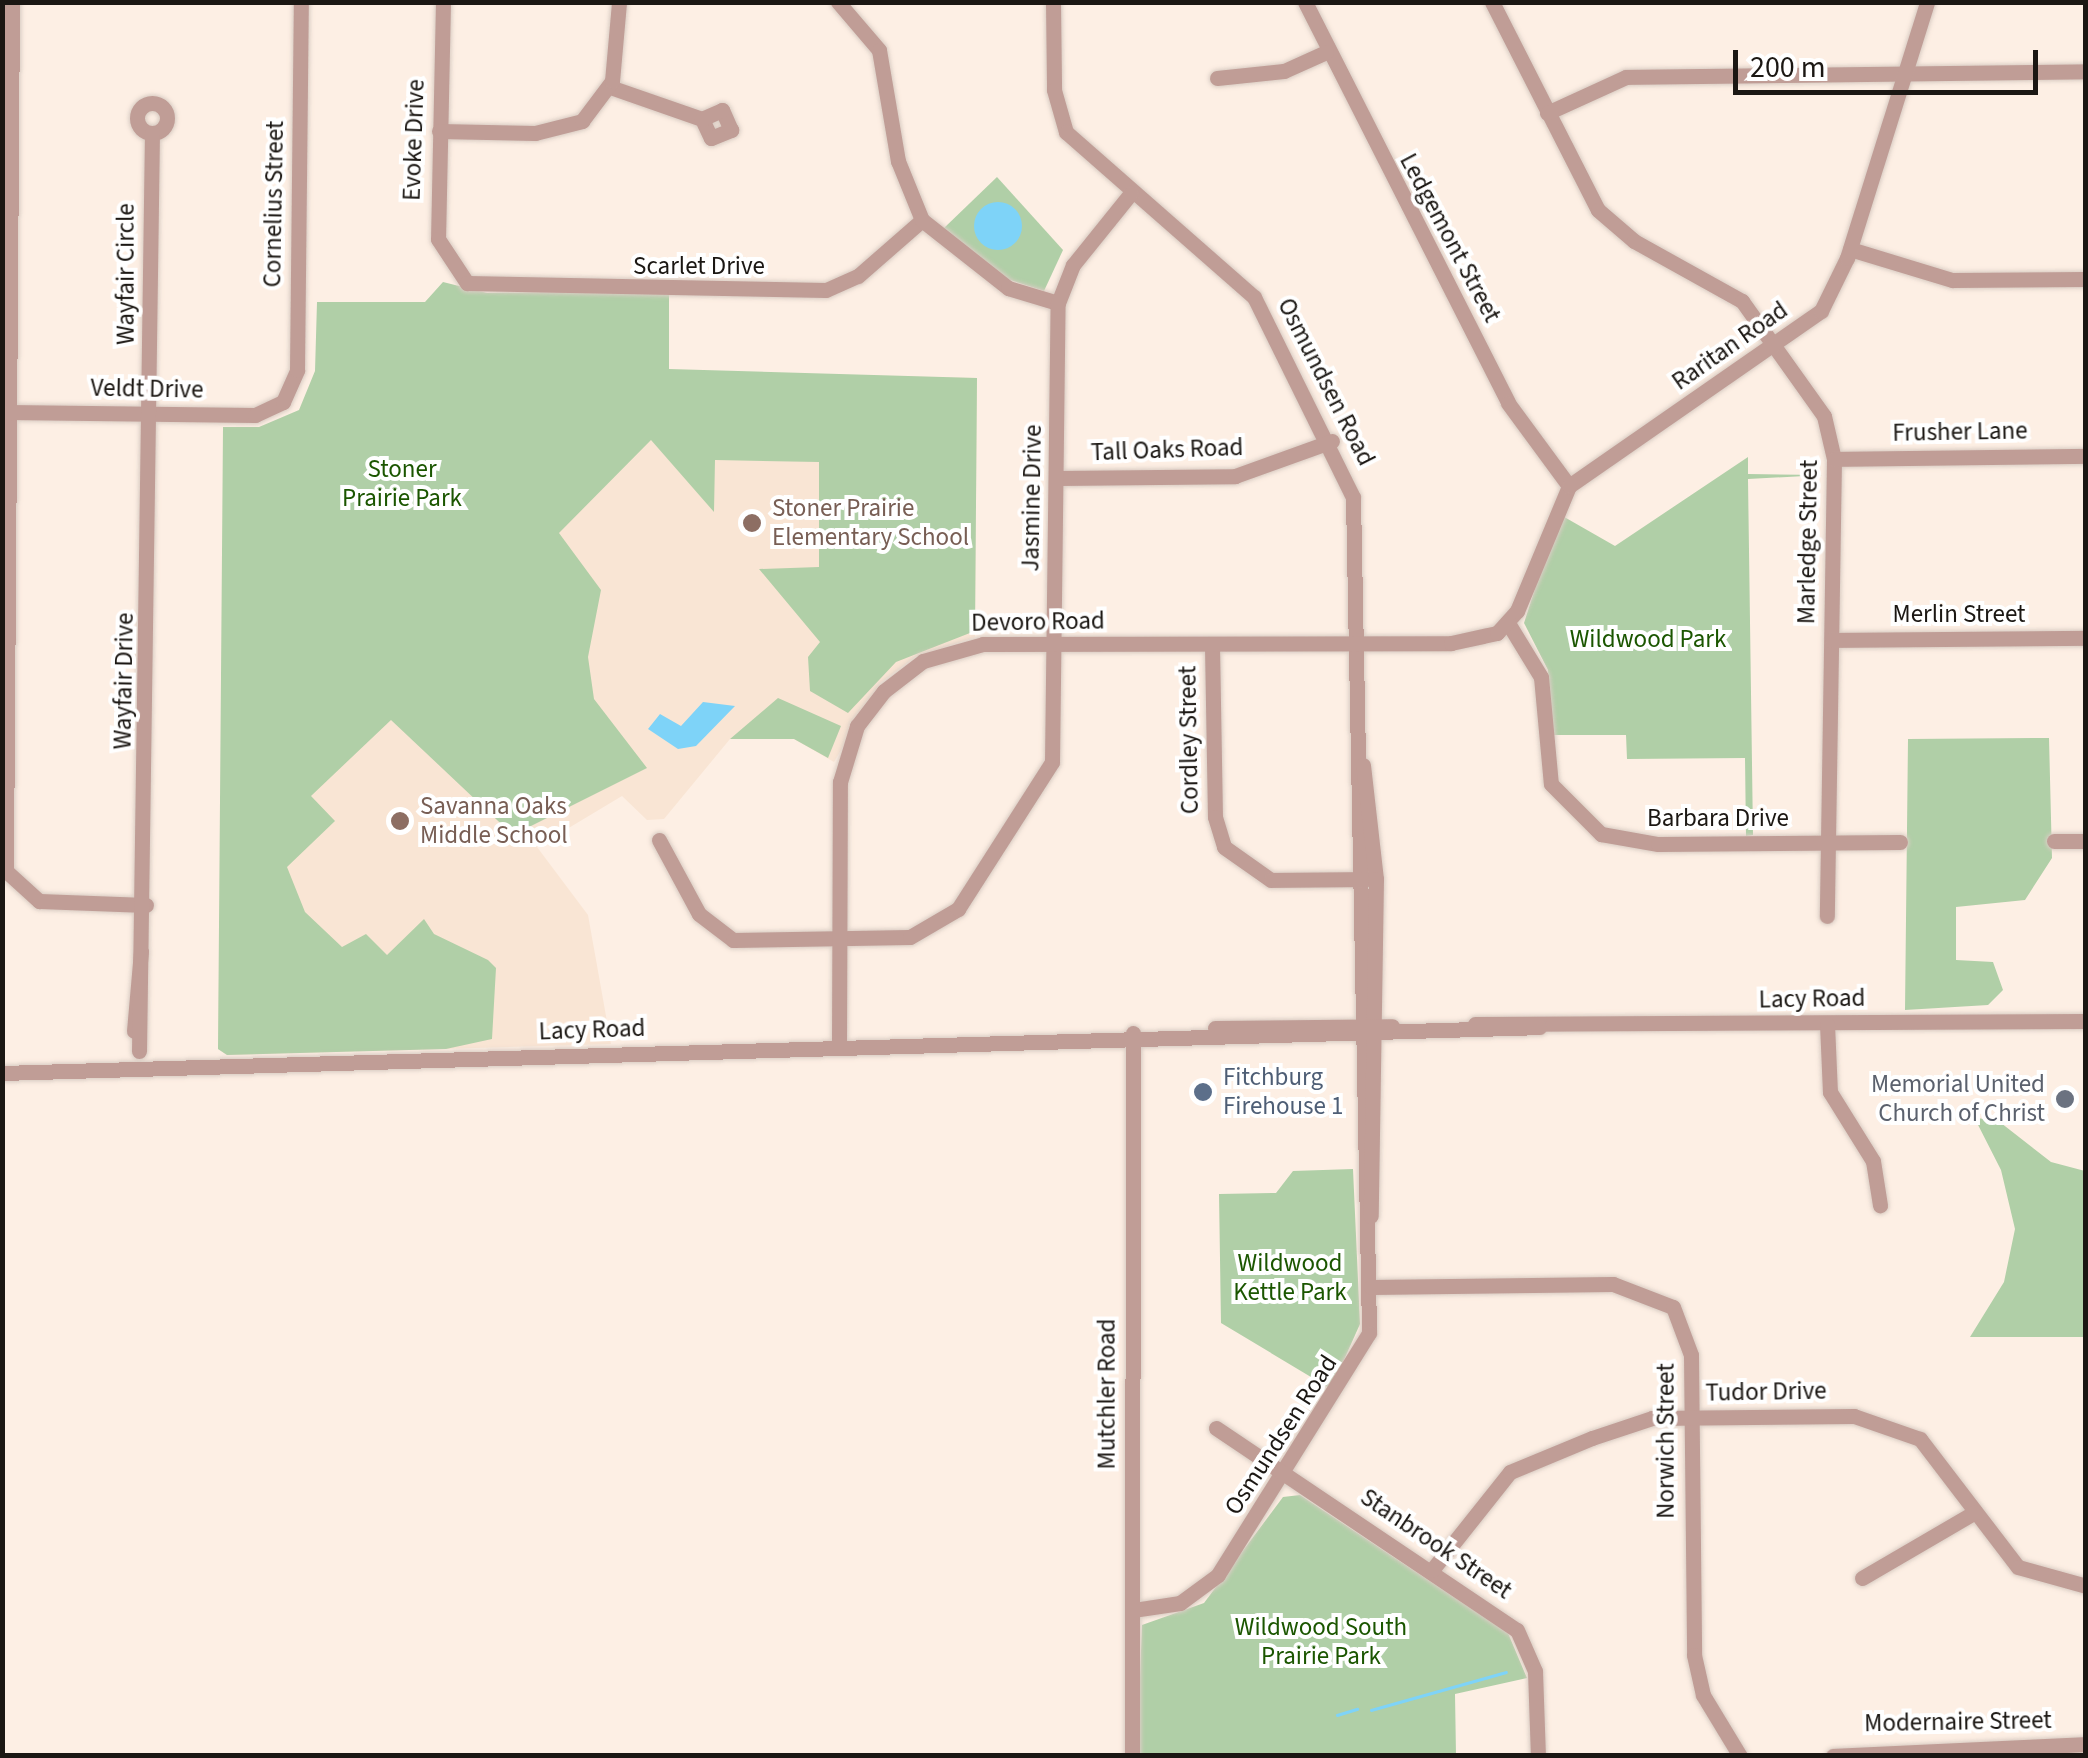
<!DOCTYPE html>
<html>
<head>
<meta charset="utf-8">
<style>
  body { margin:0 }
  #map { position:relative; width:2088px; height:1758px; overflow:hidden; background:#fdefe4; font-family:"Source Sans 3",sans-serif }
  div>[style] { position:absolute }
  .built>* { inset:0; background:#f9e5d4 }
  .green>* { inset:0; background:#b0cfa7 }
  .water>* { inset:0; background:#7ed3f8 }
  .round { border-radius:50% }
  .stream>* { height:2.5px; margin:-1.25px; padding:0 1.25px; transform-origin:1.25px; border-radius:1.25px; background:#7ed3f8 }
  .roads { filter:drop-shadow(0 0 2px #d9ccc3) drop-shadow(0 0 2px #d9ccc3) }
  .minor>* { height:15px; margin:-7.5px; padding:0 7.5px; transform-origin:7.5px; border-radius:7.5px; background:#c09d96 }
  .minor>.ring { margin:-7.5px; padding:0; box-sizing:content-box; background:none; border:15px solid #c09d96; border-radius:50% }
  .dots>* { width:28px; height:28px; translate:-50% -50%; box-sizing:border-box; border:5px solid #fff; border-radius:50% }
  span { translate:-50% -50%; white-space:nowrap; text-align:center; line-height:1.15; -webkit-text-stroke:8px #fff; paint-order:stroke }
  .street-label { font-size:25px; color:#1b1713 }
  .park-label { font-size:25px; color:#1b5600 }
  .education-label { font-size:25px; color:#785e54 }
  .left { translate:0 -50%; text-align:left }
  .service-label { font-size:25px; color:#4e5e75 }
  .worship-label { font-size:25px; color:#5b616d }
  .right { translate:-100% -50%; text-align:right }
  .frame { position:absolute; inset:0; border:5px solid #1b1713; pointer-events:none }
  .scale { position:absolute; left:1733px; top:50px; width:305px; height:45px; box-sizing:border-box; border:5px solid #1b1713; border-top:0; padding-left:12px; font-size:30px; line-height:35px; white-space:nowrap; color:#1b1713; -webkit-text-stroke:8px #fff; paint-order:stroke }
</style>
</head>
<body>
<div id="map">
  <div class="built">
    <i style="clip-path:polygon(533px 368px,977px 378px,975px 637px,915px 657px,880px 683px,834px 762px,794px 739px,730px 739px,664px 819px,647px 820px,622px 796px,537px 847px,588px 915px,611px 1044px,227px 1055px,218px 1049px,224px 620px)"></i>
  </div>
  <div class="green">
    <i style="clip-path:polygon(997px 177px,1063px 250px,1044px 291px,1007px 279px,943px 229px)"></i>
    <i style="clip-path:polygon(443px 282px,487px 293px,669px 290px,669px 369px,977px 378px,975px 631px,896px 662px,848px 713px,810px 691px,808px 657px,820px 642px,759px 569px,819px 567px,819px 462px,715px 460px,714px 512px,651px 440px,559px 533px,601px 590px,588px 657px,594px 699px,647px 768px,513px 835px,391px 720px,311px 796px,335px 821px,287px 867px,305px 912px,342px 947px,366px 934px,387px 955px,424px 919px,434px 934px,488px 960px,496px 968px,492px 1039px,446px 1049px,227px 1055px,218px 1049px,223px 427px,259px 427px,299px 410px,315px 371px,317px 302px,425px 302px)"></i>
    <i style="clip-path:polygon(1748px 457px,1748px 474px,1823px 475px,1748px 479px,1753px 835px,1746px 836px,1745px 758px,1627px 759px,1626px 735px,1551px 735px,1548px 670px,1524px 623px,1559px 514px,1615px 546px)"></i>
    <i style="clip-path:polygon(778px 698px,841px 726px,828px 758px,794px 739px,730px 739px)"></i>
    <i style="clip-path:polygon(2049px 738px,2052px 858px,2025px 900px,1956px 907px,1956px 960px,1993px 962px,2003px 990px,1988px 1005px,1905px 1010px,1908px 739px)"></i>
    <i style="clip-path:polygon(1974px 1117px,2001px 1123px,2051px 1162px,2085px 1171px,2085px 1337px,1970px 1337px,2004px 1282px,2015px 1229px,2001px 1170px)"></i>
    <i style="clip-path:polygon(1353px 1169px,1360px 1324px,1331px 1389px,1221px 1323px,1219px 1194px,1276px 1193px,1293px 1171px)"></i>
    <i style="clip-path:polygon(1300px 1495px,1508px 1633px,1527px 1678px,1455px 1694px,1456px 1755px,1137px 1756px,1142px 1625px,1204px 1603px,1283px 1497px)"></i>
  </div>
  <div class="water">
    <i class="round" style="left:974px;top:202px;width:48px;height:48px"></i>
    <i style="clip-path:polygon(703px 702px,735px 706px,696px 746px,678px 749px,648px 729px,660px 714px,681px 726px)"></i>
  </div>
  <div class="stream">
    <i style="left:1371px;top:1710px;width:140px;rotate:-15.7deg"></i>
    <i style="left:1337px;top:1715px;width:21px;rotate:-17deg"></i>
  </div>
  <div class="roads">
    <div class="minor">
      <i style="left:12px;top:2px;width:869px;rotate:90.4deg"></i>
      <i style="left:6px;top:871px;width:45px;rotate:42.3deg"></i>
      <i style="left:39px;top:901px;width:107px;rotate:2.1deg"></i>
      <i style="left:443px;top:2px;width:237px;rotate:91.2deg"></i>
      <i style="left:438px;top:239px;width:53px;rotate:56.6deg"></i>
      <i style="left:467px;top:283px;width:359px;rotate:1.1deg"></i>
      <i style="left:826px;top:290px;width:35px;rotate:-24deg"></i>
      <i style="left:858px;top:276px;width:85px;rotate:-41.2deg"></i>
      <i style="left:838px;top:2px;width:63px;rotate:49.5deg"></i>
      <i style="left:879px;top:50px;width:113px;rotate:80.3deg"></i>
      <i style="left:898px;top:161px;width:64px;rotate:67.9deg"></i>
      <i style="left:922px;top:220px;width:110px;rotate:38.3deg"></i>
      <i style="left:1008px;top:288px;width:52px;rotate:16.7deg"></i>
      <i style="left:1053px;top:2px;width:88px;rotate:89.3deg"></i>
      <i style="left:1054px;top:90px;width:44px;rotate:74.1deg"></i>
      <i style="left:1066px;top:132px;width:250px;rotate:41.3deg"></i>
      <i style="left:1254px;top:297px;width:223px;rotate:63.7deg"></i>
      <i style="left:1353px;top:497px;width:836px;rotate:88.9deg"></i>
      <i style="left:1369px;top:1333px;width:285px;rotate:122deg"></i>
      <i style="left:1218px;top:1575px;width:47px;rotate:143.6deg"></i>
      <i style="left:1180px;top:1603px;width:48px;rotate:171.5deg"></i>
      <i style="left:1305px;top:2px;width:449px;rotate:63.1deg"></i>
      <i style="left:1508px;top:403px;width:103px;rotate:53.7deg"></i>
      <i style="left:1492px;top:2px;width:233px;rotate:63deg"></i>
      <i style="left:1598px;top:210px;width:48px;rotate:40.7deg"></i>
      <i style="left:1634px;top:241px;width:124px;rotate:29.1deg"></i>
      <i style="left:1742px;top:301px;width:141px;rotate:54.5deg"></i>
      <i style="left:1824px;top:416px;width:44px;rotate:76.9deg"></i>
      <i style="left:1834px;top:459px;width:457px;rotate:90.9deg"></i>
      <i style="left:1217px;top:78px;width:67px;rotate:-6deg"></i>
      <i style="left:1284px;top:71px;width:46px;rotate:-24.3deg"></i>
      <i style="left:610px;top:87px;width:97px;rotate:19.2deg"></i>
      <i style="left:702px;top:119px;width:21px;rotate:65deg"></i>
      <i style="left:711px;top:138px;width:22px;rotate:-22deg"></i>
      <i style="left:731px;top:130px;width:22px;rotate:-114deg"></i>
      <i style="left:722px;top:110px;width:22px;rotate:156deg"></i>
      <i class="ring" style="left:137px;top:103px;width:15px;height:15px"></i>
      <i style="left:1547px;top:113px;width:87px;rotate:-24.5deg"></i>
      <i style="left:1626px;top:77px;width:460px;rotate:-0.7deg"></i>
      <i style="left:439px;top:131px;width:96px;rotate:1.2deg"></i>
      <i style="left:535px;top:133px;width:49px;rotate:-14.3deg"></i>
      <i style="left:582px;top:121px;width:50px;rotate:-53.1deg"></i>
      <i style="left:612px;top:81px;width:79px;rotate:-84.9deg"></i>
      <i style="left:1850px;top:249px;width:107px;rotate:16.9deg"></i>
      <i style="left:1952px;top:280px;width:134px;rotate:-0.4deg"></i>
      <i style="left:7px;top:412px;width:248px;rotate:0.7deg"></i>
      <i style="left:255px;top:415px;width:31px;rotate:-25deg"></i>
      <i style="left:283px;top:402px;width:35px;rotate:-66deg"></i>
      <i style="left:297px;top:370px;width:368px;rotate:-89.4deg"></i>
      <i style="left:1834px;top:459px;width:252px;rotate:-0.7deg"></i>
      <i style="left:1058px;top:478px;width:177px;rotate:-0.6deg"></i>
      <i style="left:1235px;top:476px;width:103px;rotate:-19.8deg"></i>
      <i style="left:1508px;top:623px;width:63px;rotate:58.6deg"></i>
      <i style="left:1541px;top:677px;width:107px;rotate:84.7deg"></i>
      <i style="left:1551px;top:784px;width:71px;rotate:45deg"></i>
      <i style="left:1601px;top:834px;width:58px;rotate:10deg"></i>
      <i style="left:1658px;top:844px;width:242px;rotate:-0.5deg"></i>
      <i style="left:1832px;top:640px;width:254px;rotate:-0.5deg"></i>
      <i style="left:1212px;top:646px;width:171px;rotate:89deg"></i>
      <i style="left:1215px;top:817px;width:31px;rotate:73deg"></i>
      <i style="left:1224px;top:847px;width:57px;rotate:35.1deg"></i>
      <i style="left:1271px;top:880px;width:96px;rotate:-0.6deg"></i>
      <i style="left:1363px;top:765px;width:115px;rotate:83.5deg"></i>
      <i style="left:1376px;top:879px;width:337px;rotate:90.9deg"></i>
      <i style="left:659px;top:840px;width:84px;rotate:61.6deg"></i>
      <i style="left:699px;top:914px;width:43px;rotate:37.4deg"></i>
      <i style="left:733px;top:940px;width:177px;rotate:-1deg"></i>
      <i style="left:910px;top:937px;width:56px;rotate:-30.3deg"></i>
      <i style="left:958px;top:909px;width:174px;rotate:-57.4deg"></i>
      <i style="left:1052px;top:762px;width:459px;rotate:-89.3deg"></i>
      <i style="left:1058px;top:303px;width:41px;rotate:-68.5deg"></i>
      <i style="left:1073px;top:265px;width:92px;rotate:-51.1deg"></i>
      <i style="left:2054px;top:841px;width:32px"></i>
      <i style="left:1475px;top:1024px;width:611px;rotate:-0.28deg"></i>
      <i style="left:1827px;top:1024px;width:68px;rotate:87.5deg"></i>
      <i style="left:1830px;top:1092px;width:81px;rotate:58.1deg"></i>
      <i style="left:1873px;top:1161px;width:45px;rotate:81deg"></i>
      <i style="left:1215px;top:1028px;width:177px;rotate:-0.6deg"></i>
      <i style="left:134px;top:1031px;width:80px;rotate:-85deg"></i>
      <i style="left:839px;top:1046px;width:264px;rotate:-89.8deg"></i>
      <i style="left:840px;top:782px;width:59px;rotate:-73.1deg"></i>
      <i style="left:857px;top:726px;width:44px;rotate:-52.4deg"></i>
      <i style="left:884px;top:691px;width:49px;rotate:-37.6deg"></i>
      <i style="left:923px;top:661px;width:62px;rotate:-15.8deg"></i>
      <i style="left:983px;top:644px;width:468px;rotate:-0.1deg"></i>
      <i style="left:1451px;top:643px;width:47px;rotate:-12.3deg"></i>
      <i style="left:1497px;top:633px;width:30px;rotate:-48deg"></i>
      <i style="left:1517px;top:611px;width:135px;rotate:-67.4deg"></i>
      <i style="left:1569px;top:486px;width:307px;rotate:-34.8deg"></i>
      <i style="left:1821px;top:311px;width:59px;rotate:-63.9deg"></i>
      <i style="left:1847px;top:258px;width:268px;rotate:-72.6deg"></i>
      <i style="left:139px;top:1051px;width:918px;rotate:-89.19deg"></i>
      <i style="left:2px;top:1073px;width:1538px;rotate:-1.71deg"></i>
      <i style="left:1371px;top:1287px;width:242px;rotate:-0.7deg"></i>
      <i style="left:1613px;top:1284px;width:64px;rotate:21deg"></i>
      <i style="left:1673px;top:1307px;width:51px;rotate:69.4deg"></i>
      <i style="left:1691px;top:1355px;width:300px;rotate:89.4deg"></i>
      <i style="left:1694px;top:1655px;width:41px;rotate:77.3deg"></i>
      <i style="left:1703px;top:1695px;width:71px;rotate:58.8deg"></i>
      <i style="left:1216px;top:1428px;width:362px;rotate:33.9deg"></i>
      <i style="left:1517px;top:1630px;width:45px;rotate:66.3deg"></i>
      <i style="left:1535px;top:1671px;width:85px;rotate:88deg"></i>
      <i style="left:1432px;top:1570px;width:125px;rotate:-51.5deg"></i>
      <i style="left:1510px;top:1472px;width:89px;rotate:-22.5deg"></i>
      <i style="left:1592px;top:1438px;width:63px;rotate:-18.4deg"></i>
      <i style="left:1652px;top:1418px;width:202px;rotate:-0.6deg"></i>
      <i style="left:1854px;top:1416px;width:70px;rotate:19.2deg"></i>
      <i style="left:1920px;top:1439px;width:161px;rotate:52.6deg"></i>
      <i style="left:2018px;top:1567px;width:71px;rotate:15.6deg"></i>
      <i style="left:1862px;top:1578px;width:131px;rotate:-30.3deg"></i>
      <i style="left:1132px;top:1756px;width:723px;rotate:-89.92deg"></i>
      <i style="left:1833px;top:1756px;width:253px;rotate:-2.7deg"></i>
    </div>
  </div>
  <div class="dots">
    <i style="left:752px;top:523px;background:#8d6e63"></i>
    <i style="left:400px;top:821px;background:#8d6e63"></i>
    <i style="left:1203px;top:1092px;background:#5c6f8a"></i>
    <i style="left:2065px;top:1099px;background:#6b7280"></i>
  </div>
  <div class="street-label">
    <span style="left:414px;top:140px;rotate:-88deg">Evoke Drive</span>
    <span style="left:274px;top:204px;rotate:-89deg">Cornelius Street</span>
    <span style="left:1450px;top:238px;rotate:62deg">Ledgemont Street</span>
    <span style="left:699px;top:266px">Scarlet Drive</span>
    <span style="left:126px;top:274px;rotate:-90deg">Wayfair Circle</span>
    <span style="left:1730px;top:346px;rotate:-35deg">Raritan Road</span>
    <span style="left:1326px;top:382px;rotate:63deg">Osmundsen Road</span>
    <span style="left:147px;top:389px;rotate:1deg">Veldt Drive</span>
    <span style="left:1960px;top:432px;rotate:-1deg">Frusher Lane</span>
    <span style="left:1167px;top:450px;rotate:-2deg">Tall Oaks Road</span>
    <span style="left:1032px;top:498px;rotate:-89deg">Jasmine Drive</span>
    <span style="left:1808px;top:542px;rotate:-89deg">Marledge Street</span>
    <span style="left:1959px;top:614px">Merlin Street</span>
    <span style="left:1038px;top:622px;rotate:-1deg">Devoro Road</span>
    <span style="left:124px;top:681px;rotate:-89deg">Wayfair Drive</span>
    <span style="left:1189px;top:740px;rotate:-91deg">Cordley Street</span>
    <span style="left:1718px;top:818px">Barbara Drive</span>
    <span style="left:1812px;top:999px;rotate:-1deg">Lacy Road</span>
    <span style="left:592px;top:1030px;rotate:-2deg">Lacy Road</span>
    <span style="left:1766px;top:1392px;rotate:-1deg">Tudor Drive</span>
    <span style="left:1107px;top:1394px;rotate:-90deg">Mutchler Road</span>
    <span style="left:1281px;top:1435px;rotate:-57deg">Osmundsen Road</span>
    <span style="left:1666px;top:1441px;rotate:-90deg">Norwich Street</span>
    <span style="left:1436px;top:1544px;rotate:34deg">Stanbrook Street</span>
    <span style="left:1958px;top:1722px;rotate:-1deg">Modernaire Street</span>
  </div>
  <div class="park-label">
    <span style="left:402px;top:484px">Stoner<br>Prairie Park</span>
    <span style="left:1648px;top:639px">Wildwood Park</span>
    <span style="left:1290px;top:1278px">Wildwood<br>Kettle Park</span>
    <span style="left:1321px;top:1642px">Wildwood South<br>Prairie Park</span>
  </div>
  <div class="education-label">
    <span class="left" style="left:772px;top:523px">Stoner Prairie<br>Elementary School</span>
    <span class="left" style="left:420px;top:821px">Savanna Oaks<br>Middle School</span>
  </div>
  <div class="service-label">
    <span class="left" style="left:1223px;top:1092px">Fitchburg<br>Firehouse 1</span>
  </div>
  <div class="worship-label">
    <span class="right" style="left:2045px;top:1099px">Memorial United<br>Church of Christ</span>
  </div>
  <div class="frame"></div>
  <div class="scale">200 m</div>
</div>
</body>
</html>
